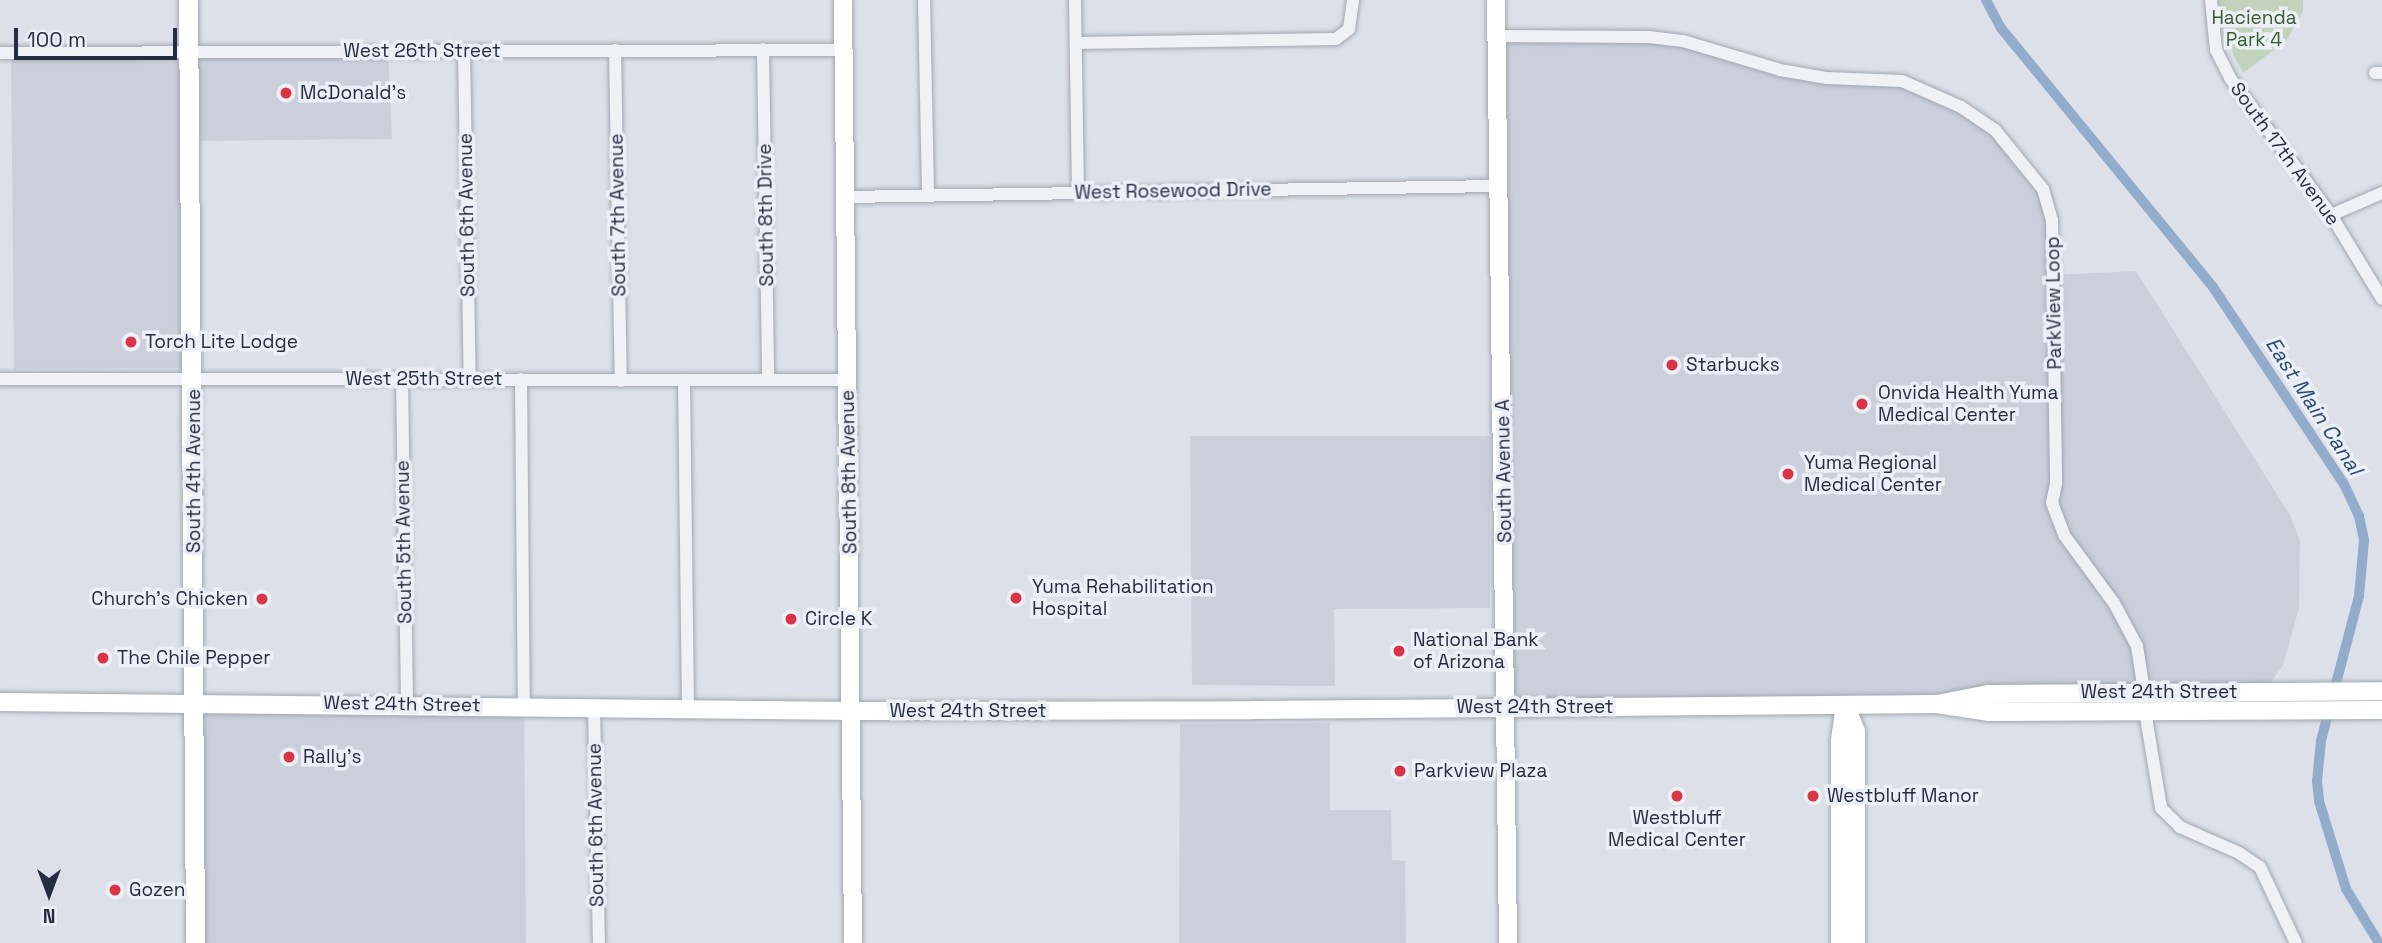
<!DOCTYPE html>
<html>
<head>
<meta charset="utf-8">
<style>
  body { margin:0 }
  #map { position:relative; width:2382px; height:943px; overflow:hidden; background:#dce0e8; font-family:"Space Grotesk",sans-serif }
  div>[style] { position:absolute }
  .built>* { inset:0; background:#cacfda }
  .green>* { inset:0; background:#c1d3bd }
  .canal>* { height:10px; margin:-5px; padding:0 5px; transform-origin:5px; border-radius:5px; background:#94accc }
  .roads { filter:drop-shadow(0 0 2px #a1a7b2) drop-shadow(0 0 2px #a1a7b2) }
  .street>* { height:12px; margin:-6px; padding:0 6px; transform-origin:6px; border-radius:6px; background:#eff1f6 }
  .secondary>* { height:18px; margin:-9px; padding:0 9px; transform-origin:9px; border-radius:9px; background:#fff }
  .primary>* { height:19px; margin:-9.5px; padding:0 9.5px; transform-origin:9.5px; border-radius:9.5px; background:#fff }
  .dots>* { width:19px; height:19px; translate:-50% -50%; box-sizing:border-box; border:4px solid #eceff6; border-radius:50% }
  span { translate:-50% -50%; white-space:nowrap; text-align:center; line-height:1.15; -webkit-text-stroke:7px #eceff6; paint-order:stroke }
  .park-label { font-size:19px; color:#375d31 }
  .street-label { font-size:19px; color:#252d40 }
  .poi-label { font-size:19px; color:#252d40 }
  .left { translate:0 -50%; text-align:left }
  .right { translate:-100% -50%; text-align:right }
  .water-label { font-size:21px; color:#2c4a77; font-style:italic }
  .north { position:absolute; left:14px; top:859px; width:70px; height:70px; -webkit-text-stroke:5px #eceff6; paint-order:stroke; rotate:180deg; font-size:19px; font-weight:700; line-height:28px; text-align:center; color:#252d40 }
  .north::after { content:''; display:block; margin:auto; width:24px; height:32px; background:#252d40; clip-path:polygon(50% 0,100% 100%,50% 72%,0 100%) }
  .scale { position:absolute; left:14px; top:28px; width:163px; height:32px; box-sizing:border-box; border:4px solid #252d40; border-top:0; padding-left:9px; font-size:21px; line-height:24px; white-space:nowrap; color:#252d40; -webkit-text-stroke:5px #eceff6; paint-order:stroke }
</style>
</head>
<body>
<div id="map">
  <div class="built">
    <i style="clip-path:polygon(1497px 36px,1644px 37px,1780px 70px,1902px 81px,1961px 107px,2026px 163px,2052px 220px,2055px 275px,2136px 271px,2290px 515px,2300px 540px,2299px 608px,2283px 665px,2265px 691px,1507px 707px)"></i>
    <i style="clip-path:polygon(388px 51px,392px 139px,190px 141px,193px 368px,14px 369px,11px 53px)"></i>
    <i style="clip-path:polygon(1190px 436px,1490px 436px,1490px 608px,1334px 609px,1335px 686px,1192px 685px)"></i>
    <i style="clip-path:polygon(194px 702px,524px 706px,526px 943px,195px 943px)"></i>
    <i style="clip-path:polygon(1330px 723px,1330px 810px,1391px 810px,1392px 860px,1405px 861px,1406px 943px,1179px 943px,1180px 724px)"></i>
  </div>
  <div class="green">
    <i style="clip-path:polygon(2219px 0,2303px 0,2303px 11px,2286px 41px,2243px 73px,2223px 35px)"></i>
  </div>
  <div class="canal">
    <i style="left:1986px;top:0;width:32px;rotate:62deg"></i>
    <i style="left:2001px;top:28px;width:335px;rotate:50.7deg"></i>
    <i style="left:2213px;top:287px;width:237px;rotate:56.4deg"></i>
    <i style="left:2344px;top:484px;width:35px;rotate:65deg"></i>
    <i style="left:2359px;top:516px;width:25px;rotate:78deg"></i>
    <i style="left:2364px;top:540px;width:56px;rotate:95.1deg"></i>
    <i style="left:2359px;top:596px;width:150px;rotate:104.7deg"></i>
    <i style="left:2321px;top:741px;width:40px;rotate:95.7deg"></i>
    <i style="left:2317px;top:781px;width:20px;rotate:84deg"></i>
    <i style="left:2319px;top:801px;width:92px;rotate:72.9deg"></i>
    <i style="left:2346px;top:889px;width:63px;rotate:58.6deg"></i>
  </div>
  <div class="roads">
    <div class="street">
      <i style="left:924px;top:0;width:195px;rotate:88.8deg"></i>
      <i style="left:1075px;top:0;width:192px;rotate:89.1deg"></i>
      <i style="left:2211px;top:0;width:50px;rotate:84.3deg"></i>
      <i style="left:2216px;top:50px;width:31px;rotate:63deg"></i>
      <i style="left:2230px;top:78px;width:170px;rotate:53.6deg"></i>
      <i style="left:2331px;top:215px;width:98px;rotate:58.7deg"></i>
      <i style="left:1497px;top:36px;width:152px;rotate:0.4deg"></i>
      <i style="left:1649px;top:37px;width:34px;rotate:7deg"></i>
      <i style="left:1683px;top:41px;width:101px;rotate:16.6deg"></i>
      <i style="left:1780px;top:70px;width:48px;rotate:9.7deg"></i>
      <i style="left:1827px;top:78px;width:75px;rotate:2.3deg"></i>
      <i style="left:1902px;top:81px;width:64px;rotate:23.8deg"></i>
      <i style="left:1961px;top:107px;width:41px;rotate:34.1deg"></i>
      <i style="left:1995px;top:130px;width:76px;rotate:50.9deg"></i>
      <i style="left:2043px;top:189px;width:32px;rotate:74deg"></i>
      <i style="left:2052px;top:220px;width:264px;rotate:89.1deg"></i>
      <i style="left:2056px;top:484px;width:19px;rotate:102deg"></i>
      <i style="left:2052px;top:503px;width:34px;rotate:69deg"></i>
      <i style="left:2064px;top:535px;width:84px;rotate:53.7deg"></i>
      <i style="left:2114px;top:603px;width:49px;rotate:61.9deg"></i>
      <i style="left:2137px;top:646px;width:46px;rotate:81.2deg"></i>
      <i style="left:1076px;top:43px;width:260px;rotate:-0.9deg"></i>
      <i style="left:1336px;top:39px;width:16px;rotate:-38deg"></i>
      <i style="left:1349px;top:29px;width:29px;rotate:-82deg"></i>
      <i style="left:763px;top:49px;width:331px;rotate:89.1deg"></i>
      <i style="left:615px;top:50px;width:331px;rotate:89deg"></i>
      <i style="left:464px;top:51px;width:328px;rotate:89deg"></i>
      <i style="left:0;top:53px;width:844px;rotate:-0.2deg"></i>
      <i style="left:2375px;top:73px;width:7px"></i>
      <i style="left:846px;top:197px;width:653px;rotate:-0.97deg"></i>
      <i style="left:2331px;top:215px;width:56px;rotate:-23.3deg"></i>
      <i style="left:0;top:379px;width:848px;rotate:0.07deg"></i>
      <i style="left:521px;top:379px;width:327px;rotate:89.5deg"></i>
      <i style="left:402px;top:380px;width:323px;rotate:89.1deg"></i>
      <i style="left:684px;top:380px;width:330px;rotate:89.3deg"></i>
      <i style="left:594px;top:707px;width:236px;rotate:88.8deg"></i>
      <i style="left:2145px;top:711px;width:98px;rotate:80.6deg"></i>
      <i style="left:2161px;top:808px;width:27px;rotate:45deg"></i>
      <i style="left:2180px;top:827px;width:64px;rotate:23.8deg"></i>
      <i style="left:2239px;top:853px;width:25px;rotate:34deg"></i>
      <i style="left:2260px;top:867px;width:84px;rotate:64.7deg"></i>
    </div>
    <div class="secondary">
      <i style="left:843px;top:0;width:943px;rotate:89.39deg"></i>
      <i style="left:1496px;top:0;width:943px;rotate:89.27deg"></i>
      <i style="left:0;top:702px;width:854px;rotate:0.6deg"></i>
      <i style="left:854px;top:711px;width:399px;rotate:-0.1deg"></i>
      <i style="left:1253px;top:710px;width:684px;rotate:-0.5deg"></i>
      <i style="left:1937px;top:704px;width:52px;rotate:-11.1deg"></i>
      <i style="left:1988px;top:694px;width:394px;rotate:-0.4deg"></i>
      <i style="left:1937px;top:704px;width:53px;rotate:8.7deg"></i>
      <i style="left:1989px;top:712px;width:393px;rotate:-0.3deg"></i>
      <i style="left:1845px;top:705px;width:28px;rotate:67deg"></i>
      <i style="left:1856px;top:731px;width:212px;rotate:90deg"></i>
      <i style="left:1840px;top:943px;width:203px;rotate:-90deg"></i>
      <i style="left:1840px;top:740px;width:35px;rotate:-82deg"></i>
    </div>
    <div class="primary">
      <i style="left:188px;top:0;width:943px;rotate:89.57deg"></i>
    </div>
  </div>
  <div class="dots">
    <i style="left:286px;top:93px;background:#da3546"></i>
    <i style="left:131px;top:342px;background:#da3546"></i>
    <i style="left:1672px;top:365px;background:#da3546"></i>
    <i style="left:1862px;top:404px;background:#da3546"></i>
    <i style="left:1788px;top:474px;background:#da3546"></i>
    <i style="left:1016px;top:598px;background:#da3546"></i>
    <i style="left:262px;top:599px;background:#da3546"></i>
    <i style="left:791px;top:619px;background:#da3546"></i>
    <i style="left:1399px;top:651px;background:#da3546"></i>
    <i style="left:103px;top:658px;background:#da3546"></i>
    <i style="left:289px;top:757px;background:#da3546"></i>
    <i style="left:1400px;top:771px;background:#da3546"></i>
    <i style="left:1677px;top:796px;background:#da3546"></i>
    <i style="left:1813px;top:796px;background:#da3546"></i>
    <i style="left:115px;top:890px;background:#da3546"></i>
  </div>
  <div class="park-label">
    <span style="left:2254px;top:29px">Hacienda<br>Park 4</span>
  </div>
  <div class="street-label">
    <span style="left:422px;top:51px">West 26th Street</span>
    <span style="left:2285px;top:154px;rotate:54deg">South 17th Avenue</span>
    <span style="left:1173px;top:191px;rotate:-1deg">West Rosewood Drive</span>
    <span style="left:467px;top:215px;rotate:-91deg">South 6th Avenue</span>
    <span style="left:618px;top:215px;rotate:-91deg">South 7th Avenue</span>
    <span style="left:766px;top:215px;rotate:-91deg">South 8th Drive</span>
    <span style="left:2054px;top:303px;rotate:-91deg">ParkView Loop</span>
    <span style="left:424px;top:379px">West 25th Street</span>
    <span style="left:194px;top:471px;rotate:-90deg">South 4th Avenue</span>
    <span style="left:1504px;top:471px;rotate:-91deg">South Avenue A</span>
    <span style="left:849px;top:472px;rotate:-91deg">South 8th Avenue</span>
    <span style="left:404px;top:542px;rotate:-91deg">South 5th Avenue</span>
    <span style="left:2159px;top:692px">West 24th Street</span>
    <span style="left:402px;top:704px;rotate:1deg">West 24th Street</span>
    <span style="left:1535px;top:707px">West 24th Street</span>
    <span style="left:968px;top:711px">West 24th Street</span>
    <span style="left:596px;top:825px;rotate:-91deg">South 6th Avenue</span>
  </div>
  <div class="poi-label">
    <span class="left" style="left:300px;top:93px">McDonald's</span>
    <span class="left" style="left:145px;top:342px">Torch Lite Lodge</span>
    <span class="left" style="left:1686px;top:365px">Starbucks</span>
    <span class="left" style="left:1878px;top:404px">Onvida Health Yuma<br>Medical Center</span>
    <span class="left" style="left:1804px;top:474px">Yuma Regional<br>Medical Center</span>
    <span class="left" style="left:1032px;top:598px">Yuma Rehabilitation<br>Hospital</span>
    <span class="right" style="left:248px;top:599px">Church's Chicken</span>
    <span class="left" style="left:805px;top:619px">Circle K</span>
    <span class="left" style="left:1413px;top:651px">National Bank<br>of Arizona</span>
    <span class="left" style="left:117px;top:658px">The Chile Pepper</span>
    <span class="left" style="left:303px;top:757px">Rally's</span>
    <span class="left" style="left:1414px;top:771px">Parkview Plaza</span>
    <span class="left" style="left:1827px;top:796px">Westbluff Manor</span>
    <span style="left:1677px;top:829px">Westbluff<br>Medical Center</span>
    <span class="left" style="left:129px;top:890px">Gozen</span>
  </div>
  <div class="water-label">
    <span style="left:2314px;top:406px;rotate:57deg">East Main Canal</span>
  </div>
  <div class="north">N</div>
  <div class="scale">100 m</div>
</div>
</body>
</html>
